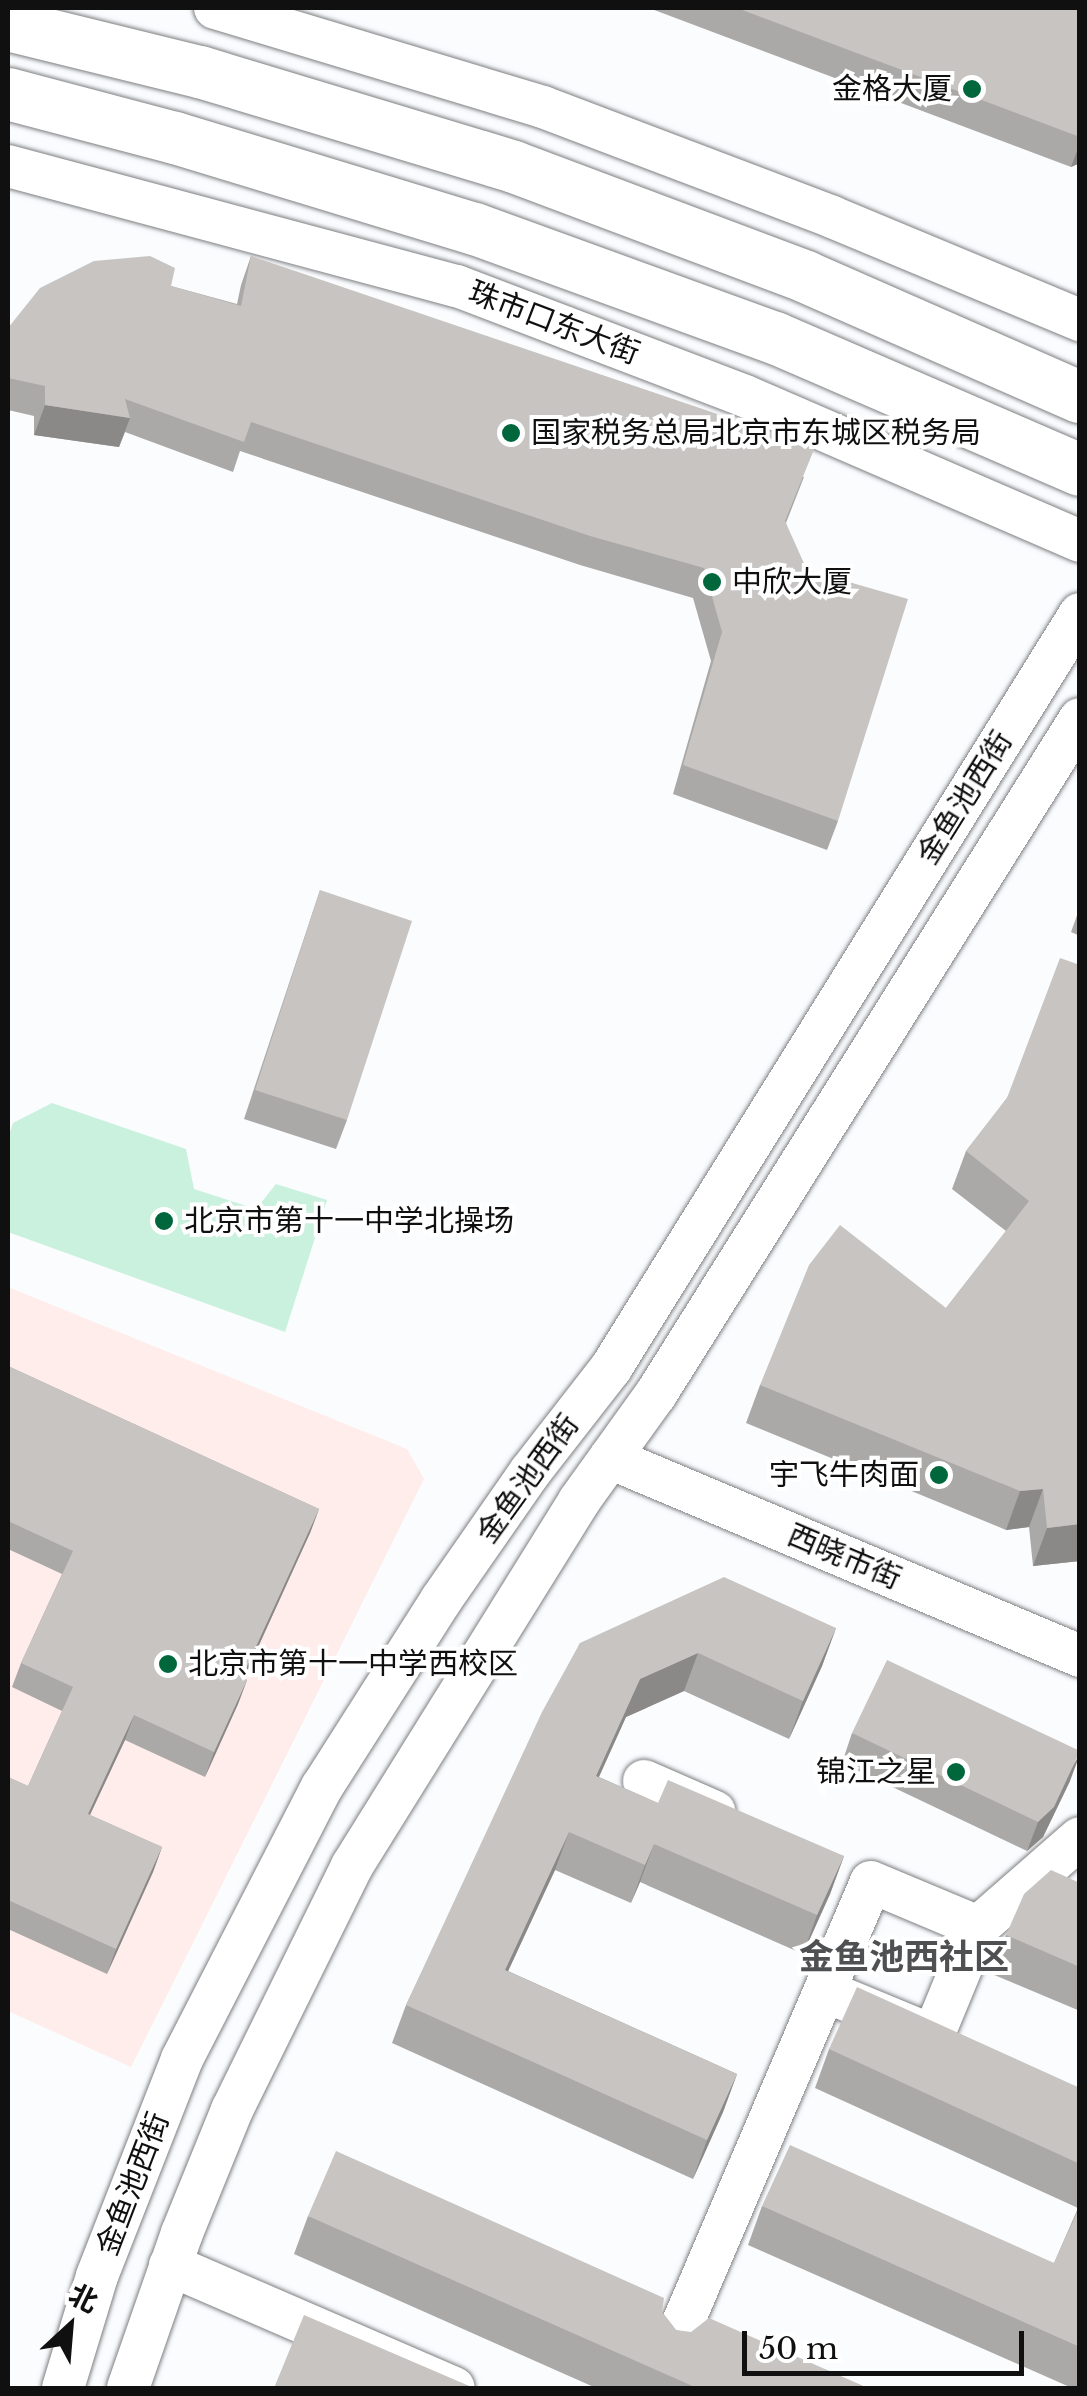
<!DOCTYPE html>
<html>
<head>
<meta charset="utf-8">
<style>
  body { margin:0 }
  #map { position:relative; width:1087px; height:2396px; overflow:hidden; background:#fafcfe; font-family:"Libre Baskerville","Noto Sans SC",serif }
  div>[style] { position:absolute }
  .education>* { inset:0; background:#feedea }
  .green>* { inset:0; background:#c9f1dd }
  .roads { filter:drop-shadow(0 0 2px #7e7f81) drop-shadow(0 0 2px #7e7f81) }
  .minor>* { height:42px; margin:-21px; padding:0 21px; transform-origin:21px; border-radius:21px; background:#fff }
  .major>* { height:52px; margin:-26px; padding:0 26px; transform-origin:26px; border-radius:26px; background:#fff }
  .wall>* { inset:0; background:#aba9a7 }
  .shaded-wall>* { inset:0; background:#8b8988 }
  .building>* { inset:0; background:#c7c4c2 }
  .dots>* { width:28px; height:28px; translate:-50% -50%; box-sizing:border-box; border:5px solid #fff; border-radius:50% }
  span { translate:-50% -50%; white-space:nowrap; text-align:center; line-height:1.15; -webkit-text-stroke:8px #fff; paint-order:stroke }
  .poi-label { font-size:30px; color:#101011 }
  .right { translate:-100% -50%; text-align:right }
  .left { translate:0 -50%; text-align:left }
  .street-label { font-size:30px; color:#101011 }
  .quarter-label { font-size:35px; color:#4f5052; font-weight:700 }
  .frame { position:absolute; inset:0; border:10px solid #101011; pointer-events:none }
  .north { position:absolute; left:20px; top:2276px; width:100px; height:100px; -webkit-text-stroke:8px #fff; paint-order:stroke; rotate:26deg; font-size:28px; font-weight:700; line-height:40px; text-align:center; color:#101011 }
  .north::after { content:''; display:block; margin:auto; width:35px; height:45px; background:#101011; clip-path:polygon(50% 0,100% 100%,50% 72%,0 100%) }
  .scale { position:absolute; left:742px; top:2331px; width:282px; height:45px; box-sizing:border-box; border:5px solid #101011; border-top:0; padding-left:12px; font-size:30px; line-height:35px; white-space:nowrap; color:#101011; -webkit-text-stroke:8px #fff; paint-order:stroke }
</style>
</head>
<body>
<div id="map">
  <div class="education">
    <i style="clip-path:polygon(8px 1287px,407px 1449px,424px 1479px,131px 2067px,8px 2011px)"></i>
  </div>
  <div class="green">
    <i style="clip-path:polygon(52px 1103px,186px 1149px,194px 1189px,256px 1209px,276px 1184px,327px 1200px,285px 1332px,8px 1232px,8px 1138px,13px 1123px)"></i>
  </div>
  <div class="roads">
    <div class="minor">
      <i style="left:215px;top:8px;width:343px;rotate:16.8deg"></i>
      <i style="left:543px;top:107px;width:309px;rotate:20.8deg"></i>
      <i style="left:832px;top:217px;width:269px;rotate:22.6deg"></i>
      <i style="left:8px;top:166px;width:465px;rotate:15deg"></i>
      <i style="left:457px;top:286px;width:308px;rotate:20.9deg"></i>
      <i style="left:745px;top:396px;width:365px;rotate:23.4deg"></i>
      <i style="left:610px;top:1458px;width:510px;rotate:22.84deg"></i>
      <i style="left:644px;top:1781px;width:77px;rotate:23.6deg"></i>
      <i style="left:978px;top:1927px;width:135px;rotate:-41.1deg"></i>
      <i style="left:170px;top:2265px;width:309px;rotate:23.4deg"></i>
      <i style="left:673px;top:2346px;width:504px;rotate:-66.89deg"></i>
      <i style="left:871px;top:1882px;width:116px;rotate:22.8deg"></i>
      <i style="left:978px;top:1927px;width:118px;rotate:112.4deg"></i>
      <i style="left:933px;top:2036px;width:117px;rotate:-157.4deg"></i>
      <i style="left:63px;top:2388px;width:117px;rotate:-73.1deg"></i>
      <i style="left:97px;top:2276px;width:233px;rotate:-68.6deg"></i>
      <i style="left:182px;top:2059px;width:306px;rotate:-62.8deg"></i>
      <i style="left:322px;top:1787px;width:222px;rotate:-57.5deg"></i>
      <i style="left:441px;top:1600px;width:156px;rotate:-55.2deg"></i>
      <i style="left:530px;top:1472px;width:132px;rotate:-52.1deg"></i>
      <i style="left:611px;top:1368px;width:888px;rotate:-58.12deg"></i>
      <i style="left:128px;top:2388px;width:164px;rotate:-70.8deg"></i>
      <i style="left:182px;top:2233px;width:133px;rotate:-67.9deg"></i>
      <i style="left:232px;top:2110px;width:272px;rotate:-63.8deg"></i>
      <i style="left:352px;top:1866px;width:430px;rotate:-58.1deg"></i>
      <i style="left:579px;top:1501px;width:132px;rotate:-54.3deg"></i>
      <i style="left:656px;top:1394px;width:797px;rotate:-57.87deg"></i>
    </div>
    <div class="major">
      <i style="left:8px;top:25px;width:198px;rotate:13.8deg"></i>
      <i style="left:200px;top:72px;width:328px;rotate:16.8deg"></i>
      <i style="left:514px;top:167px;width:312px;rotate:20.6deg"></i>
      <i style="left:806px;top:277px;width:299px;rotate:23.7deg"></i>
      <i style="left:8px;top:94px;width:173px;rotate:14.8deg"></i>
      <i style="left:175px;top:138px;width:313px;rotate:16.9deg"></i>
      <i style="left:475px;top:229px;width:319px;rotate:20deg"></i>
      <i style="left:775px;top:338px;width:332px;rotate:23.4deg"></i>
    </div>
  </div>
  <div class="wall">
    <i style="clip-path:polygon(649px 8px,1080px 8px,1080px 163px,1071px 167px)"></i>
    <i style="clip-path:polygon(251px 256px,804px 477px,786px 523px,838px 821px,827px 850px,673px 794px,711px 661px,693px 598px,580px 565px,240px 451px,233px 472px,125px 432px,119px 447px,34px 435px,34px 416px,8px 410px,8px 328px,171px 286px,237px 304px,241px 285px)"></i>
    <i style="clip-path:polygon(320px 890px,347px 1120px,336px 1149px,244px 1119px)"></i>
    <i style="clip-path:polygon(1080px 907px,1080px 936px,1071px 932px)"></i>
    <i style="clip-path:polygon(1080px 965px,1080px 1561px,1033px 1566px,1029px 1527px,1006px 1530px,746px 1423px,760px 1385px,946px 1308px,1006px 1231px,952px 1189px,966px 1151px,1007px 1098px)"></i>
    <i style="clip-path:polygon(8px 1366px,319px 1509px,310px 1533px,244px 1678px,247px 1680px,238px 1704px,205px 1777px,125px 1740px,90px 1815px,162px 1847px,153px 1872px,107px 1974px,8px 1929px,8px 1777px,28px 1786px,62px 1711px,12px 1687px,21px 1663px,62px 1574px,8px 1549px)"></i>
    <i style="clip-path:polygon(836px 1628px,822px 1666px,789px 1739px,684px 1691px,626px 1717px,599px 1777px,658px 1803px,844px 1856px,830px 1894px,803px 1954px,640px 1882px,631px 1903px,555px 1870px,508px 1971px,737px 2074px,723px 2112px,693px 2179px,392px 2043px,406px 2005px,580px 1643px)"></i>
    <i style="clip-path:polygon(852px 1733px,1070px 1781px,1043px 1837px,1027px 1851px,842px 1763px)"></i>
    <i style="clip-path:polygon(1080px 1883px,1080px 2011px,992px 1974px,1006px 1935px)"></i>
    <i style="clip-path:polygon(829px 2049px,1080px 2088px,1080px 2388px,1072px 2388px,748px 2245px,762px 2206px,1054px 2263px,1078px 2208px,815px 2088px)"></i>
    <i style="clip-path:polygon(308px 2216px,662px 2312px,676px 2330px,868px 2388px,596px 2388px,294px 2254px)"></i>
  </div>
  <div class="shaded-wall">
    <i style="clip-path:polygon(1080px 143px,1080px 163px,1071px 167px)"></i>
    <i style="clip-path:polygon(45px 405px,130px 418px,119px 447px,34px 435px)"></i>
    <i style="clip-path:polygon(1043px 1489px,1029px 1527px,1006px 1530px,1020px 1491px)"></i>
    <i style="clip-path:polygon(319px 1509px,310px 1533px,233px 1702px,242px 1677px)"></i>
    <i style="clip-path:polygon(1080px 1524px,1080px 1561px,1033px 1566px,1047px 1528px)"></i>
    <i style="clip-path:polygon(836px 1628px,822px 1666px,789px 1739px,803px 1701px)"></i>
    <i style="clip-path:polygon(698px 1653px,684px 1691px,626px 1717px,582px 1814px,596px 1776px,640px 1679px)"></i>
    <i style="clip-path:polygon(247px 1680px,238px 1704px,205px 1777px,214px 1752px)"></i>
    <i style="clip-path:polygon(134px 1715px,125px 1740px,79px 1838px,88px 1814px)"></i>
    <i style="clip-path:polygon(1080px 1754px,1070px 1781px,1043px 1837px,1027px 1851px,1038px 1822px)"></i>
    <i style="clip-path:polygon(569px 1832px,555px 1870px,491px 2008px,505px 1970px)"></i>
    <i style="clip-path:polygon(654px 1844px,640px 1882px,631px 1903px,645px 1865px)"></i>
    <i style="clip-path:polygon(162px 1847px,153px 1872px,107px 1974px,116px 1949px)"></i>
    <i style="clip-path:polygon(844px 1856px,830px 1894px,803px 1954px,817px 1915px)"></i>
    <i style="clip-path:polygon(737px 2074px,723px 2112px,693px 2179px,707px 2140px)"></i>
  </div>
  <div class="building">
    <i style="clip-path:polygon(737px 8px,1080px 8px,1080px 137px)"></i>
    <i style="clip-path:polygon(150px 256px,175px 268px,171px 286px,241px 306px,251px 256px,815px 447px,785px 521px,807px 570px,908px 599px,838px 821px,683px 765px,722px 632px,704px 568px,590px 536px,251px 422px,244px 442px,125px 399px,130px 418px,45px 405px,45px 386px,8px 378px,8px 328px,40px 288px,94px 261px)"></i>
    <i style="clip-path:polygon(320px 890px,412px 921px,347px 1120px,255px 1090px)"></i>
    <i style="clip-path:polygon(1060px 958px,1080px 965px,1080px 1524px,1047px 1528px,1043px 1489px,1020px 1491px,760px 1385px,809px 1265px,840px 1225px,946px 1308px,1029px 1201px,966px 1151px,1007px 1098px)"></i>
    <i style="clip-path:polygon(8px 1366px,319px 1509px,242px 1677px,247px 1680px,214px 1752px,134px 1715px,88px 1814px,162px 1847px,116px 1949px,8px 1900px,8px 1777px,28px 1786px,73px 1687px,21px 1663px,73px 1551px,8px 1521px)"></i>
    <i style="clip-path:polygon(724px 1577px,836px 1628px,803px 1701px,698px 1653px,640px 1679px,596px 1776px,658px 1803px,668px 1780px,844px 1856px,817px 1915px,654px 1844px,645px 1865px,569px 1832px,505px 1970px,737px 2074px,707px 2140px,406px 2005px,542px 1712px,580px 1643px)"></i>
    <i style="clip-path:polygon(887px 1660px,1080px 1751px,1054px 1807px,1038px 1822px,852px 1733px)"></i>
    <i style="clip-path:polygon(1051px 1870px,1080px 1883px,1080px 1967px,1006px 1935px,1024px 1894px)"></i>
    <i style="clip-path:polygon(857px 1987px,1080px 2088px,1080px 2164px,829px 2049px)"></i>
    <i style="clip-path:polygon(790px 2145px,1054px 2263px,1080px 2206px,1080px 2347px,762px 2206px)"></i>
    <i style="clip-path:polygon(336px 2151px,664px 2298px,662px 2312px,676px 2330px,691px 2332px,709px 2318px,868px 2388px,697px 2388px,308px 2216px)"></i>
    <i style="clip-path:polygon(304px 2315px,474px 2388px,274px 2388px)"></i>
  </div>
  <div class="dots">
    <i style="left:972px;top:89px;background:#00673c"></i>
    <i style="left:511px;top:433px;background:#00673c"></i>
    <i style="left:712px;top:582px;background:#00673c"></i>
    <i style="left:164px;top:1221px;background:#00673c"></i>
    <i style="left:939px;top:1475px;background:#00673c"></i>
    <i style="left:168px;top:1664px;background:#00673c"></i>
    <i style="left:956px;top:1772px;background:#00673c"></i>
  </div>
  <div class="poi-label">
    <span class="right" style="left:952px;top:89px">金格大厦</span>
    <span class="left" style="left:531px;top:433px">国家税务总局北京市东城区税务局</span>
    <span class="left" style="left:732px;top:582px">中欣大厦</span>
    <span class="left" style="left:184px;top:1221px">北京市第十一中学北操场</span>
    <span class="right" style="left:919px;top:1475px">宇飞牛肉面</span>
    <span class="left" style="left:188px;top:1664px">北京市第十一中学西校区</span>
    <span class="right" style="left:936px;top:1772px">锦江之星</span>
  </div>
  <div class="street-label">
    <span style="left:554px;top:323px;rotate:21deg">珠市口东大街</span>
    <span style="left:965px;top:798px;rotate:-58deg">金鱼池西街</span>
    <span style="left:528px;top:1479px;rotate:-54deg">金鱼池西街</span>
    <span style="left:844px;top:1557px;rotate:23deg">西晓市街</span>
    <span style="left:133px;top:2184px;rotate:-69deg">金鱼池西街</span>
  </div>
  <div class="quarter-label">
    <span style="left:904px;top:1957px">金鱼池西社区</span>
  </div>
  <div class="frame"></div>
  <div class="north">北</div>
  <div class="scale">50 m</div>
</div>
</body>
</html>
